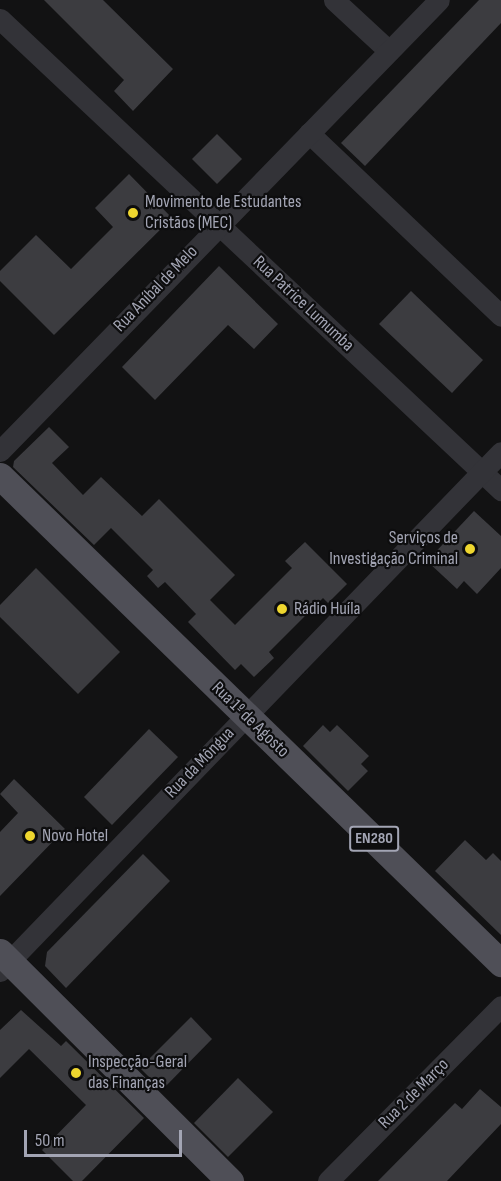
<!DOCTYPE html>
<html>
<head>
<meta charset="utf-8">
<style>
  body { margin:0 }
  #map { position:relative; width:501px; height:1181px; overflow:hidden; background:#121213; font-family:"Sofia Sans Condensed",sans-serif }
  div>[style] { position:absolute }
  .building>* { inset:0; background:#3c3c40 }
  .minor>* { height:21px; margin:-10.5px; padding:0 10.5px; transform-origin:10.5px; border-radius:10.5px; background:#333338 }
  .major>* { height:27px; margin:-13.5px; padding:0 13.5px; transform-origin:13.5px; border-radius:13.5px; background:#4f4f57 }
  .dots>* { width:16px; height:16px; translate:-50% -50%; box-sizing:border-box; border:3px solid #0d0d0e; border-radius:50% }
  span { translate:-50% -50%; white-space:nowrap; text-align:center; line-height:1.15; -webkit-text-stroke:4.5px #0d0d0e; paint-order:stroke }
  .shield-label span { padding:2px 4px; background:#0d0d0e; border:2px solid; border-radius:4px; -webkit-text-stroke-width:0 }
  .shield-label { font-size:16px; color:#a3a5b4; font-weight:700 }
  .poi-label { font-size:18px; color:#a3a5b4 }
  .left { translate:0 -50%; text-align:left }
  .right { translate:-100% -50%; text-align:right }
  .street-label { font-size:18px; color:#a3a5b4 }
  .scale { position:absolute; left:24px; top:1130px; width:158px; height:27px; box-sizing:border-box; border:3px solid #a3a5b4; border-top:0; padding-left:8px; font-size:18px; line-height:21px; white-space:nowrap; color:#a3a5b4; -webkit-text-stroke:4px #0d0d0e; paint-order:stroke }
</style>
</head>
<body>
<div id="map">
  <div class="building">
    <i style="clip-path:polygon(44px 0,103px 0,173px 69px,133px 111px,114px 91px,124px 80px)"></i>
    <i style="clip-path:polygon(479px 0,501px 0,501px 23px,365px 166px,341px 143px)"></i>
    <i style="clip-path:polygon(217px 134px,242px 159px,217px 184px,192px 159px)"></i>
    <i style="clip-path:polygon(129px 174px,172px 218px,54px 335px,0 281px,0 271px,36px 235px,71px 269px,113px 227px,95px 208px)"></i>
    <i style="clip-path:polygon(219px 266px,278px 324px,254px 349px,228px 325px,155px 400px,122px 367px)"></i>
    <i style="clip-path:polygon(411px 291px,483px 360px,452px 393px,379px 324px)"></i>
    <i style="clip-path:polygon(49px 427px,69px 447px,52px 463px,83px 495px,101px 477px,142px 516px,159px 499px,235px 575px,210px 600px,235px 625px,292px 568px,285px 561px,305px 542px,347px 584px,328px 603px,323px 598px,269px 652px,274px 658px,254px 677px,241px 664px,235px 670px,188px 622px,196px 614px,165px 582px,158px 588px,147px 576px,153px 570px,111px 528px,94px 545px,13px 467px,14px 461px)"></i>
    <i style="clip-path:polygon(474px 511px,501px 536px,501px 568px,477px 594px,464px 581px,457px 589px,427px 561px)"></i>
    <i style="clip-path:polygon(36px 568px,120px 652px,78px 694px,0 617px,0 605px)"></i>
    <i style="clip-path:polygon(323px 725px,330px 732px,337px 725px,369px 756px,361px 764px,368px 771px,348px 791px,303px 746px)"></i>
    <i style="clip-path:polygon(149px 729px,178px 757px,112px 825px,84px 797px)"></i>
    <i style="clip-path:polygon(14px 779px,65px 829px,0 896px,0 832px,18px 813px,0 794px)"></i>
    <i style="clip-path:polygon(465px 840px,486px 860px,493px 853px,501px 861px,501px 935px,435px 871px)"></i>
    <i style="clip-path:polygon(143px 854px,170px 881px,66px 988px,45px 966px,47px 952px)"></i>
    <i style="clip-path:polygon(21px 1010px,61px 1046px,66px 1041px,144px 1118px,82px 1181px,73px 1181px,42px 1150px,86px 1105px,29px 1049px,0 1078px,0 1030px)"></i>
    <i style="clip-path:polygon(191px 1017px,212px 1039px,162px 1090px,140px 1068px)"></i>
    <i style="clip-path:polygon(238px 1078px,273px 1112px,228px 1157px,194px 1123px)"></i>
    <i style="clip-path:polygon(480px 1089px,501px 1107px,501px 1124px,447px 1181px,378px 1181px,455px 1103px,462px 1109px)"></i>
  </div>
  <div class="minor">
    <i style="left:334px;top:0;width:75px;rotate:42.8deg"></i>
    <i style="left:0;top:19px;width:688px;rotate:43.23deg"></i>
    <i style="left:309px;top:133px;width:265px;rotate:43.6deg"></i>
    <i style="left:0;top:451px;width:629px;rotate:-45.77deg"></i>
    <i style="left:0;top:971px;width:721px;rotate:-46.01deg"></i>
    <i style="left:328px;top:1181px;width:246px;rotate:-45.3deg"></i>
  </div>
  <div class="major">
    <i style="left:0;top:476px;width:699px;rotate:44.19deg"></i>
    <i style="left:0;top:952px;width:325px;rotate:44.9deg"></i>
  </div>
  <div class="dots">
    <i style="left:133px;top:213px;background:#eed62f"></i>
    <i style="left:470px;top:549px;background:#eed62f"></i>
    <i style="left:282px;top:609px;background:#eed62f"></i>
    <i style="left:30px;top:836px;background:#eed62f"></i>
    <i style="left:76px;top:1073px;background:#eed62f"></i>
  </div>
  <div class="shield-label">
    <span style="left:374px;top:839px">EN280</span>
  </div>
  <div class="poi-label">
    <span class="left" style="left:145px;top:213px">Movimento de Estudantes<br>Cristãos (MEC)</span>
    <span class="right" style="left:458px;top:549px">Serviços de<br>Investigação Criminal</span>
    <span class="left" style="left:294px;top:609px">Rádio Huíla</span>
    <span class="left" style="left:42px;top:836px">Novo Hotel</span>
    <span class="left" style="left:88px;top:1073px">Inspecção-Geral<br>das Finanças</span>
  </div>
  <div class="street-label">
    <span style="left:156px;top:289px;rotate:-46deg">Rua Aníbal de Melo</span>
    <span style="left:303px;top:304px;rotate:43deg">Rua Patrice Lumumba</span>
    <span style="left:250px;top:720px;rotate:44deg">Rua 1º de Agosto</span>
    <span style="left:200px;top:763px;rotate:-46deg">Rua da Môngua</span>
    <span style="left:414px;top:1094px;rotate:-45deg">Rua 2 de Março</span>
  </div>
  <div class="scale">50 m</div>
</div>
</body>
</html>
